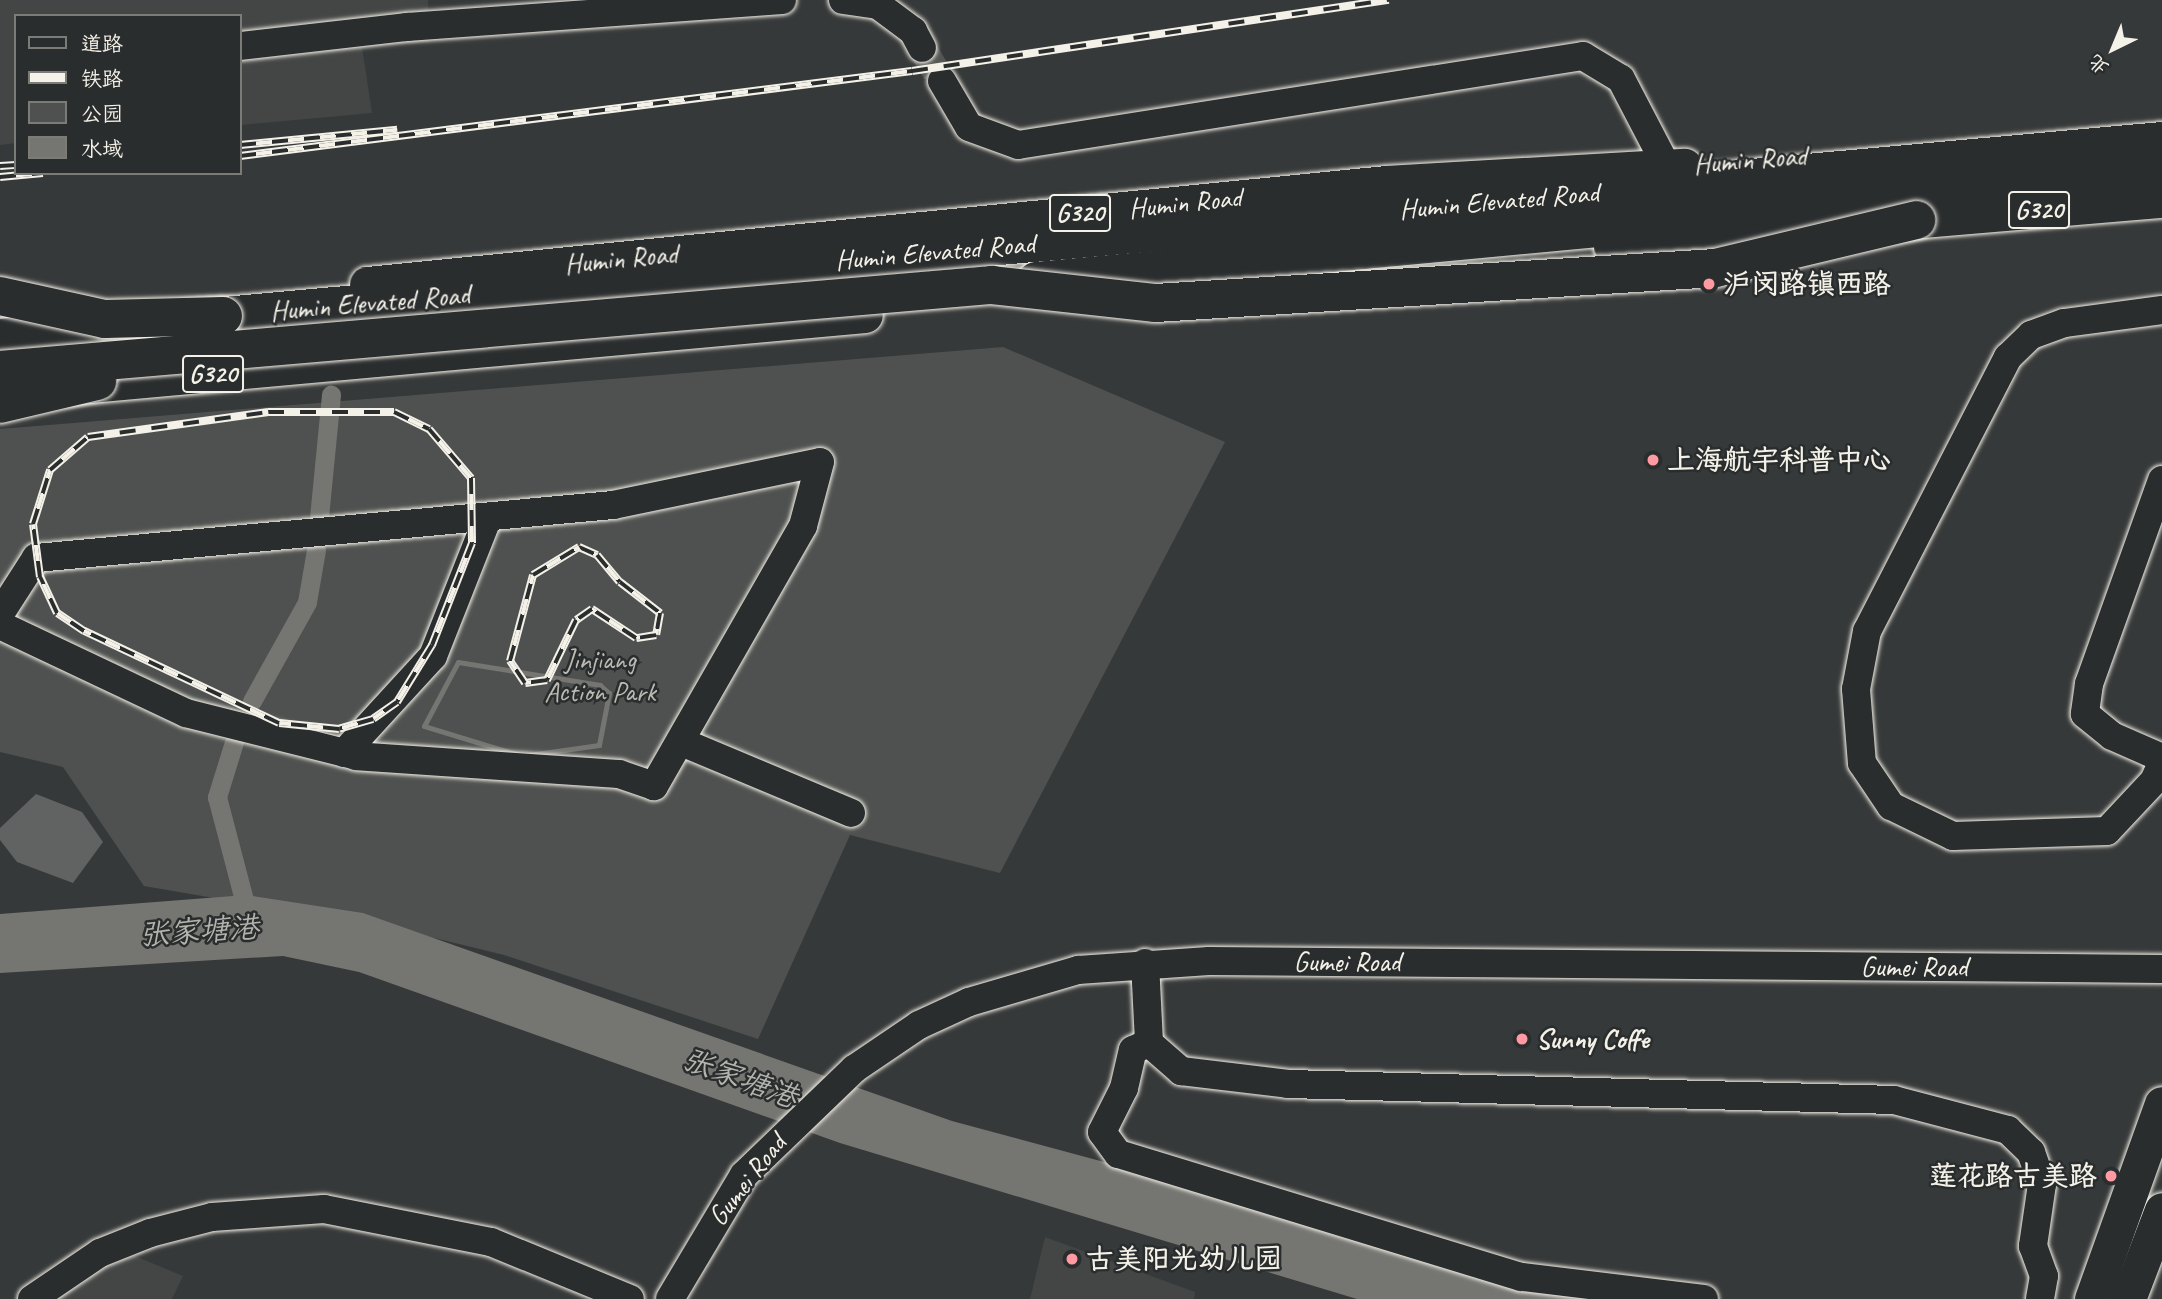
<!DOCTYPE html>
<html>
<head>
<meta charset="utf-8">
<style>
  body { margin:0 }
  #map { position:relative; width:2162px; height:1299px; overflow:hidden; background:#363939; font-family:Caveat,"LXGW WenKai TC",sans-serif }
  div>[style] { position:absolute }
  .built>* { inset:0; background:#434645 }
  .green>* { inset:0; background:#4e514f }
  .water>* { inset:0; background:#757572 }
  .stream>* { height:5px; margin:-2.5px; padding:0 2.5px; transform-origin:2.5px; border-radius:2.5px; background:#757572 }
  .canal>* { height:19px; margin:-9.5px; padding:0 9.5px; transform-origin:9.5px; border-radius:9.5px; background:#757572 }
  .building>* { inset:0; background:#616362 }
  .minor-tunnel>* { height:28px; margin-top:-14px; transform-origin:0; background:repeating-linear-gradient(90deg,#525553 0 28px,transparent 0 42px) }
  .roads { filter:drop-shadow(0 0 2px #f4f1e8) drop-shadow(0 0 2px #f4f1e8) }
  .minor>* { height:28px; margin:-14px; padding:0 14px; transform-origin:14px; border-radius:14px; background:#2a2d2e }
  .major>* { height:35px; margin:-17.5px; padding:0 17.5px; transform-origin:17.5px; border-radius:17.5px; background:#2a2d2e }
  .highway>* { height:38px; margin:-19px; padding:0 19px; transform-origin:19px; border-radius:19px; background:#2a2d2e }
  .rail>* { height:8px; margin-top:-4px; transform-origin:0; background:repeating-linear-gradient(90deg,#2a2d2e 0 16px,#f4f1e8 0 32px); box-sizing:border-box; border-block:2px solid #f4f1e8 }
  .bridges { filter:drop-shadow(0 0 2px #f4f1e8) drop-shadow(0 0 2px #f4f1e8) }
  .highway-bridge>* { height:38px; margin:-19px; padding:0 19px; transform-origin:19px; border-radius:19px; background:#2a2d2e }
  .dots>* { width:19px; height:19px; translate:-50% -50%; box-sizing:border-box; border:4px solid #2a2d2e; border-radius:50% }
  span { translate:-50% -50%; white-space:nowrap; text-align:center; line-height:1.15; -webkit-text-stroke:5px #2a2d2e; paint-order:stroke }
  .shield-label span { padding:2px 5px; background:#2a2d2e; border:2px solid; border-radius:5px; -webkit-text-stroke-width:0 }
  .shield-label { font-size:26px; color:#f4f1e8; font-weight:700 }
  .street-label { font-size:28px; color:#f4f1e8 }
  .poi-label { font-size:28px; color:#f4f1e8; font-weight:700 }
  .left { translate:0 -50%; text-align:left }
  .right { translate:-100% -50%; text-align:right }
  .park-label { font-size:28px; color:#bab9b2 }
  .water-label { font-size:30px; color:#b4b3ad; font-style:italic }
  .legend { position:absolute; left:14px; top:14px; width:228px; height:161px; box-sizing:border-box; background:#2a2d2e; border:2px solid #7b7b78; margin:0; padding:9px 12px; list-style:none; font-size:21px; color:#f4f1e8 }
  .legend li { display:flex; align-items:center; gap:14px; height:35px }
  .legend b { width:35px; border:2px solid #7b7b78 }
  .north { position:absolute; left:2078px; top:14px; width:70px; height:70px; -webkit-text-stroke:5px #2a2d2e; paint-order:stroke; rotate:223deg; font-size:19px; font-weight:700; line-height:28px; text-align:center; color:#f4f1e8 }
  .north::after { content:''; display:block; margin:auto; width:24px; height:32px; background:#f4f1e8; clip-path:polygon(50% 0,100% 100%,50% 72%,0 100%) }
</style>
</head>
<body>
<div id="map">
  <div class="built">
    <i style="clip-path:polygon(0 0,428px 0,429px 42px,362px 47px,372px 113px,240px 125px,240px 16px,16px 16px,16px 143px,0 145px)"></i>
    <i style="clip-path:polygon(1045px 1237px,1195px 1292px,1194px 1299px,1030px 1299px)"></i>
    <i style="clip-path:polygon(135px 1256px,183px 1276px,172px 1299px,54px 1299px,112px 1260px)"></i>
  </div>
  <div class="green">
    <i style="clip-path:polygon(1003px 347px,1225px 442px,1000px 873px,850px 835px,758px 1039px,504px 955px,410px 932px,144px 886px,63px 767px,0 752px,0 429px)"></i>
  </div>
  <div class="water">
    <i style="clip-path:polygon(246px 895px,363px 913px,952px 1121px,1613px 1299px,1357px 1299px,840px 1143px,359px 972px,283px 956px,0 973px,0 914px)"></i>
  </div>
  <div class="stream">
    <i style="left:458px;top:662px;width:144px;rotate:9.2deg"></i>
    <i style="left:600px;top:685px;width:12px;rotate:42deg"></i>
    <i style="left:609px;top:693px;width:53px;rotate:100.9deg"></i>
    <i style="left:599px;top:745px;width:78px;rotate:171.9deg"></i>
    <i style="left:522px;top:756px;width:102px;rotate:-163deg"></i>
    <i style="left:424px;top:726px;width:72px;rotate:-62deg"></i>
  </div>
  <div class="canal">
    <i style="left:319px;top:517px;width:123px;rotate:-84.4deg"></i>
    <i style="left:252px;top:701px;width:113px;rotate:-60.9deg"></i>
    <i style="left:307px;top:602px;width:53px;rotate:-80.2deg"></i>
    <i style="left:234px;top:742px;width:58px;rotate:107.2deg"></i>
    <i style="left:217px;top:797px;width:126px;rotate:75.3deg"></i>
  </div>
  <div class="building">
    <i style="clip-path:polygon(36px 794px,82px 812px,103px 842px,73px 883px,17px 862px,0 840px,0 828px)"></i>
  </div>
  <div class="minor-tunnel">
    <i style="left:922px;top:48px;width:39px;rotate:59deg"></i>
  </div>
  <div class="roads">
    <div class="minor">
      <i style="left:843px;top:0;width:35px;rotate:8deg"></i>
      <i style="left:878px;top:5px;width:44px;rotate:36.6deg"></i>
      <i style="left:913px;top:31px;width:19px;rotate:62deg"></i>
      <i style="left:240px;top:46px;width:168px;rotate:-6.5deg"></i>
      <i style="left:407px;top:27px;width:376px;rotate:-4.1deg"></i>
      <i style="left:942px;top:81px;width:53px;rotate:59.6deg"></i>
      <i style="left:969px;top:127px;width:52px;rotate:20.2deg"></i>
      <i style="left:1018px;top:145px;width:572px;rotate:-8.95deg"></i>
      <i style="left:1583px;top:56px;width:44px;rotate:31.2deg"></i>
      <i style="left:1621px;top:79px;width:99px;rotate:62.4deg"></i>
      <i style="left:2162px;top:310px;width:99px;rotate:172.4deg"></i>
      <i style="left:2064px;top:323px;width:35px;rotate:160deg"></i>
      <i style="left:2031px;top:335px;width:32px;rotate:136deg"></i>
      <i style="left:2008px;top:357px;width:308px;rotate:117.2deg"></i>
      <i style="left:1867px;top:631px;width:59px;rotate:100.7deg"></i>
      <i style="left:1856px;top:689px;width:74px;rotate:85.4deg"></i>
      <i style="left:1862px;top:763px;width:52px;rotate:56deg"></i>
      <i style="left:1891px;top:806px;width:69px;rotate:25.8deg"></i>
      <i style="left:1953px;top:836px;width:154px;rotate:-1.9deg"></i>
      <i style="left:2107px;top:831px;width:69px;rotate:-46.8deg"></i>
      <i style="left:2154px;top:781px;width:20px;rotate:-66deg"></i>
      <i style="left:2162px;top:480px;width:217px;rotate:109.7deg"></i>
      <i style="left:2089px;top:684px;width:30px;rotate:98deg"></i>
      <i style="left:2085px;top:714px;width:35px;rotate:39deg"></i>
      <i style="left:2112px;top:736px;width:55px;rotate:23.7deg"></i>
      <i style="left:0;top:614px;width:67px;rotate:-57.3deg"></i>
      <i style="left:36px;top:558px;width:579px;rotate:-5.25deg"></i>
      <i style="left:613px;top:505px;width:211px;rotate:-11.7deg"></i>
      <i style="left:820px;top:462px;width:66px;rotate:104.9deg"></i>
      <i style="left:803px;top:526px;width:300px;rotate:119.8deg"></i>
      <i style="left:654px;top:786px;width:37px;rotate:-161deg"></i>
      <i style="left:619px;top:774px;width:263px;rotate:-176.1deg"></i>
      <i style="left:357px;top:756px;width:176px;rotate:-165.9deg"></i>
      <i style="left:186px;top:713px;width:206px;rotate:-154.7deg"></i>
      <i style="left:684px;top:743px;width:181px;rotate:22.7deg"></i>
      <i style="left:344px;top:753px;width:132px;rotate:-47.5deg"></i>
      <i style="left:433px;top:656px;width:149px;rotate:-68.4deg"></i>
      <i style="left:1145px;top:963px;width:80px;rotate:87.1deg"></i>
      <i style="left:32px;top:1299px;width:82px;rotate:-34.1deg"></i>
      <i style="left:100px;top:1253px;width:54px;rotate:-21.8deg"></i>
      <i style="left:150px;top:1233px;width:64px;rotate:-14.5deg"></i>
      <i style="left:212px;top:1217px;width:112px;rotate:-4.1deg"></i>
      <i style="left:324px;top:1209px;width:170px;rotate:11.2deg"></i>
      <i style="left:491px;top:1242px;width:150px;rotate:22.3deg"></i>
      <i style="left:670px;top:1299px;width:144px;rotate:-59.2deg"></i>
      <i style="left:744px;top:1175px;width:153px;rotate:-43.9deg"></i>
      <i style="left:854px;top:1069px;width:78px;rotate:-34.1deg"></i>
      <i style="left:919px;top:1025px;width:55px;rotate:-24.7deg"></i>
      <i style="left:969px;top:1002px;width:114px;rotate:-16.4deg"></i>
      <i style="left:1078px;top:970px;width:131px;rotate:-3.9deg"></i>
      <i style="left:1209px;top:961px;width:953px;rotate:0.48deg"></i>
      <i style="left:1704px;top:1299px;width:184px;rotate:-173.1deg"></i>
      <i style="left:1521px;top:1277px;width:421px;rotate:-163deg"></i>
      <i style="left:1118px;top:1154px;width:27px;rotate:-126deg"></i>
      <i style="left:1102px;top:1132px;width:49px;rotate:-63.4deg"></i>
      <i style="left:1124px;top:1088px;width:39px;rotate:-77deg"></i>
      <i style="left:1133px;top:1050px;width:17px;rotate:-24deg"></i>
      <i style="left:1149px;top:1043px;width:43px;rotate:41.2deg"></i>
      <i style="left:1181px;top:1071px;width:108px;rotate:6.9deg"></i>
      <i style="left:1288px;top:1084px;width:606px;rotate:1.51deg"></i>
      <i style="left:1894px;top:1100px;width:118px;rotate:14.7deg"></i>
      <i style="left:2008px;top:1130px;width:32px;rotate:44deg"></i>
      <i style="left:2031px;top:1152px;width:34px;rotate:71deg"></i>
      <i style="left:2042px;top:1184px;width:63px;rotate:98.3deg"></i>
      <i style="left:2033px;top:1246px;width:32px;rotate:70deg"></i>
      <i style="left:2044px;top:1276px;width:23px;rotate:100deg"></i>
    </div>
    <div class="major">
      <i style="left:1886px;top:223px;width:277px;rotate:-4.8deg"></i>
      <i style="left:1611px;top:246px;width:224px;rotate:-4.9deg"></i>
      <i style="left:367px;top:284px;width:1024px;rotate:-5.66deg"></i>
      <i style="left:1386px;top:183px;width:299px;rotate:-3.3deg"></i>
      <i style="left:67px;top:387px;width:801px;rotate:-5.16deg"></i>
      <i style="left:2092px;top:1299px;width:207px;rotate:-70.3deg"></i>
      <i style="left:2128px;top:1299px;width:95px;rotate:-69.1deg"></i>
    </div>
    <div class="highway">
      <i style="left:1036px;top:281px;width:1131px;rotate:-5.38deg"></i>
      <i style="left:191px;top:319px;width:1979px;rotate:-5.16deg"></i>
      <i style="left:0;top:338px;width:122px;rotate:-5.7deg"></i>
    </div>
  </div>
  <div class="rail">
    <i style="left:240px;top:145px;width:158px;rotate:-5.5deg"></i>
    <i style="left:240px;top:156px;width:677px;rotate:-7.21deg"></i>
    <i style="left:912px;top:71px;width:482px;rotate:-8.5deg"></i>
    <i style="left:0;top:166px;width:16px;rotate:-4deg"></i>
    <i style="left:0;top:177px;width:43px;rotate:-5.3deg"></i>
    <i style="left:268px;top:412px;width:126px"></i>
    <i style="left:394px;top:412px;width:39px;rotate:26deg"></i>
    <i style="left:429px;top:429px;width:65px;rotate:49.4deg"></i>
    <i style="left:471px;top:478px;width:65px;rotate:89.1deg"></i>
    <i style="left:472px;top:543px;width:110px;rotate:111.4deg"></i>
    <i style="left:432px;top:645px;width:67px;rotate:121.6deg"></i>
    <i style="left:397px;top:702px;width:29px;rotate:145deg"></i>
    <i style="left:373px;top:719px;width:35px;rotate:164deg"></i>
    <i style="left:339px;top:729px;width:60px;rotate:-174.3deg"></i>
    <i style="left:279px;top:723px;width:216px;rotate:-154.7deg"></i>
    <i style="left:84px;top:631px;width:32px;rotate:-146deg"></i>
    <i style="left:57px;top:613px;width:40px;rotate:-115deg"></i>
    <i style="left:40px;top:577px;width:53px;rotate:-97.5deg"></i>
    <i style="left:33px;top:524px;width:57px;rotate:-72.5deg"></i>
    <i style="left:50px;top:470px;width:50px;rotate:-41deg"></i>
    <i style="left:88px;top:437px;width:182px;rotate:-7.9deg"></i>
    <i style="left:579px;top:547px;width:20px;rotate:24deg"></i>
    <i style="left:597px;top:555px;width:35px;rotate:50deg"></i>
    <i style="left:620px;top:582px;width:51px;rotate:37.8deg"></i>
    <i style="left:660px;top:613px;width:22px;rotate:100deg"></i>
    <i style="left:656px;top:635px;width:20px;rotate:171deg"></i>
    <i style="left:636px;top:638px;width:53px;rotate:-146.6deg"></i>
    <i style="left:592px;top:609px;width:19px;rotate:145deg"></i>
    <i style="left:576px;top:620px;width:67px;rotate:115.8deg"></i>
    <i style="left:547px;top:680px;width:22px;rotate:172deg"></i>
    <i style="left:525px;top:683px;width:27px;rotate:-124deg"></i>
    <i style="left:510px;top:661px;width:89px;rotate:-75deg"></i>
    <i style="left:533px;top:575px;width:54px;rotate:-31.3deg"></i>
  </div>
  <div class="bridges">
    <div class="highway-bridge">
      <i style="left:0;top:296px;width:107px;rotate:12.4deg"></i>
      <i style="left:105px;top:319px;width:118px;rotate:-1.5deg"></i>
      <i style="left:0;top:370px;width:996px;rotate:-4.9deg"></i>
      <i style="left:992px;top:285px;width:165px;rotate:6.3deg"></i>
      <i style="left:1156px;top:303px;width:560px;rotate:-3.58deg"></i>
      <i style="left:1715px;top:268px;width:207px;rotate:-13.4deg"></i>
      <i style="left:0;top:404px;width:100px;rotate:-13.3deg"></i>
    </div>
  </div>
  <div class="dots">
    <i style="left:1709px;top:284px;background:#ff9aa2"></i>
    <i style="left:1653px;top:460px;background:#ff9aa2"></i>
    <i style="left:1522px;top:1039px;background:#ff9aa2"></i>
    <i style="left:2111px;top:1176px;background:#ff9aa2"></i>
    <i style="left:1072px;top:1259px;background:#ff9aa2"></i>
  </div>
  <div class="shield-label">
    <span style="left:2039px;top:210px">G320</span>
    <span style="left:1080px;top:213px">G320</span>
    <span style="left:213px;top:374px">G320</span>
  </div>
  <div class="street-label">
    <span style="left:1750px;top:160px;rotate:-5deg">Humin Road</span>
    <span style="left:1499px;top:201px;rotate:-5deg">Humin Elevated Road</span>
    <span style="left:1185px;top:203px;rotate:-6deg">Humin Road</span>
    <span style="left:935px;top:252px;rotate:-5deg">Humin Elevated Road</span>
    <span style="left:621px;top:259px;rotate:-6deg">Humin Road</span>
    <span style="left:370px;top:303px;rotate:-5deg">Humin Elevated Road</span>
    <span style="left:1347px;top:962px">Gumei Road</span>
    <span style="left:1914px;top:967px">Gumei Road</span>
    <span style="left:747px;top:1180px;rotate:-52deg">Gumei Road</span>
  </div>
  <div class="poi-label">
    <span class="left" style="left:1723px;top:284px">沪闵路镇西路</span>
    <span class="left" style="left:1667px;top:460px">上海航宇科普中心</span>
    <span class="left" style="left:1536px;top:1039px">Sunny Coffe</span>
    <span class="right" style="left:2097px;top:1176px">莲花路古美路</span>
    <span class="left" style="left:1086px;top:1259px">古美阳光幼儿园</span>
  </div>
  <div class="park-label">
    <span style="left:600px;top:676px">Jinjiang<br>Action Park</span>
  </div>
  <div class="water-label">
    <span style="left:199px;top:931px;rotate:-4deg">张家塘港</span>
    <span style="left:740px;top:1078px;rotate:20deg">张家塘港</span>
  </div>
  <ul class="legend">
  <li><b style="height:9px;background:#2a2d2e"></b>道路</li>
  <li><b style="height:9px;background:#f4f1e8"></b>铁路</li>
  <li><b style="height:19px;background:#4e514f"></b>公园</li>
  <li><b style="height:19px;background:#757572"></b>水域</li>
  </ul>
  <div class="north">北</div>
</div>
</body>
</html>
